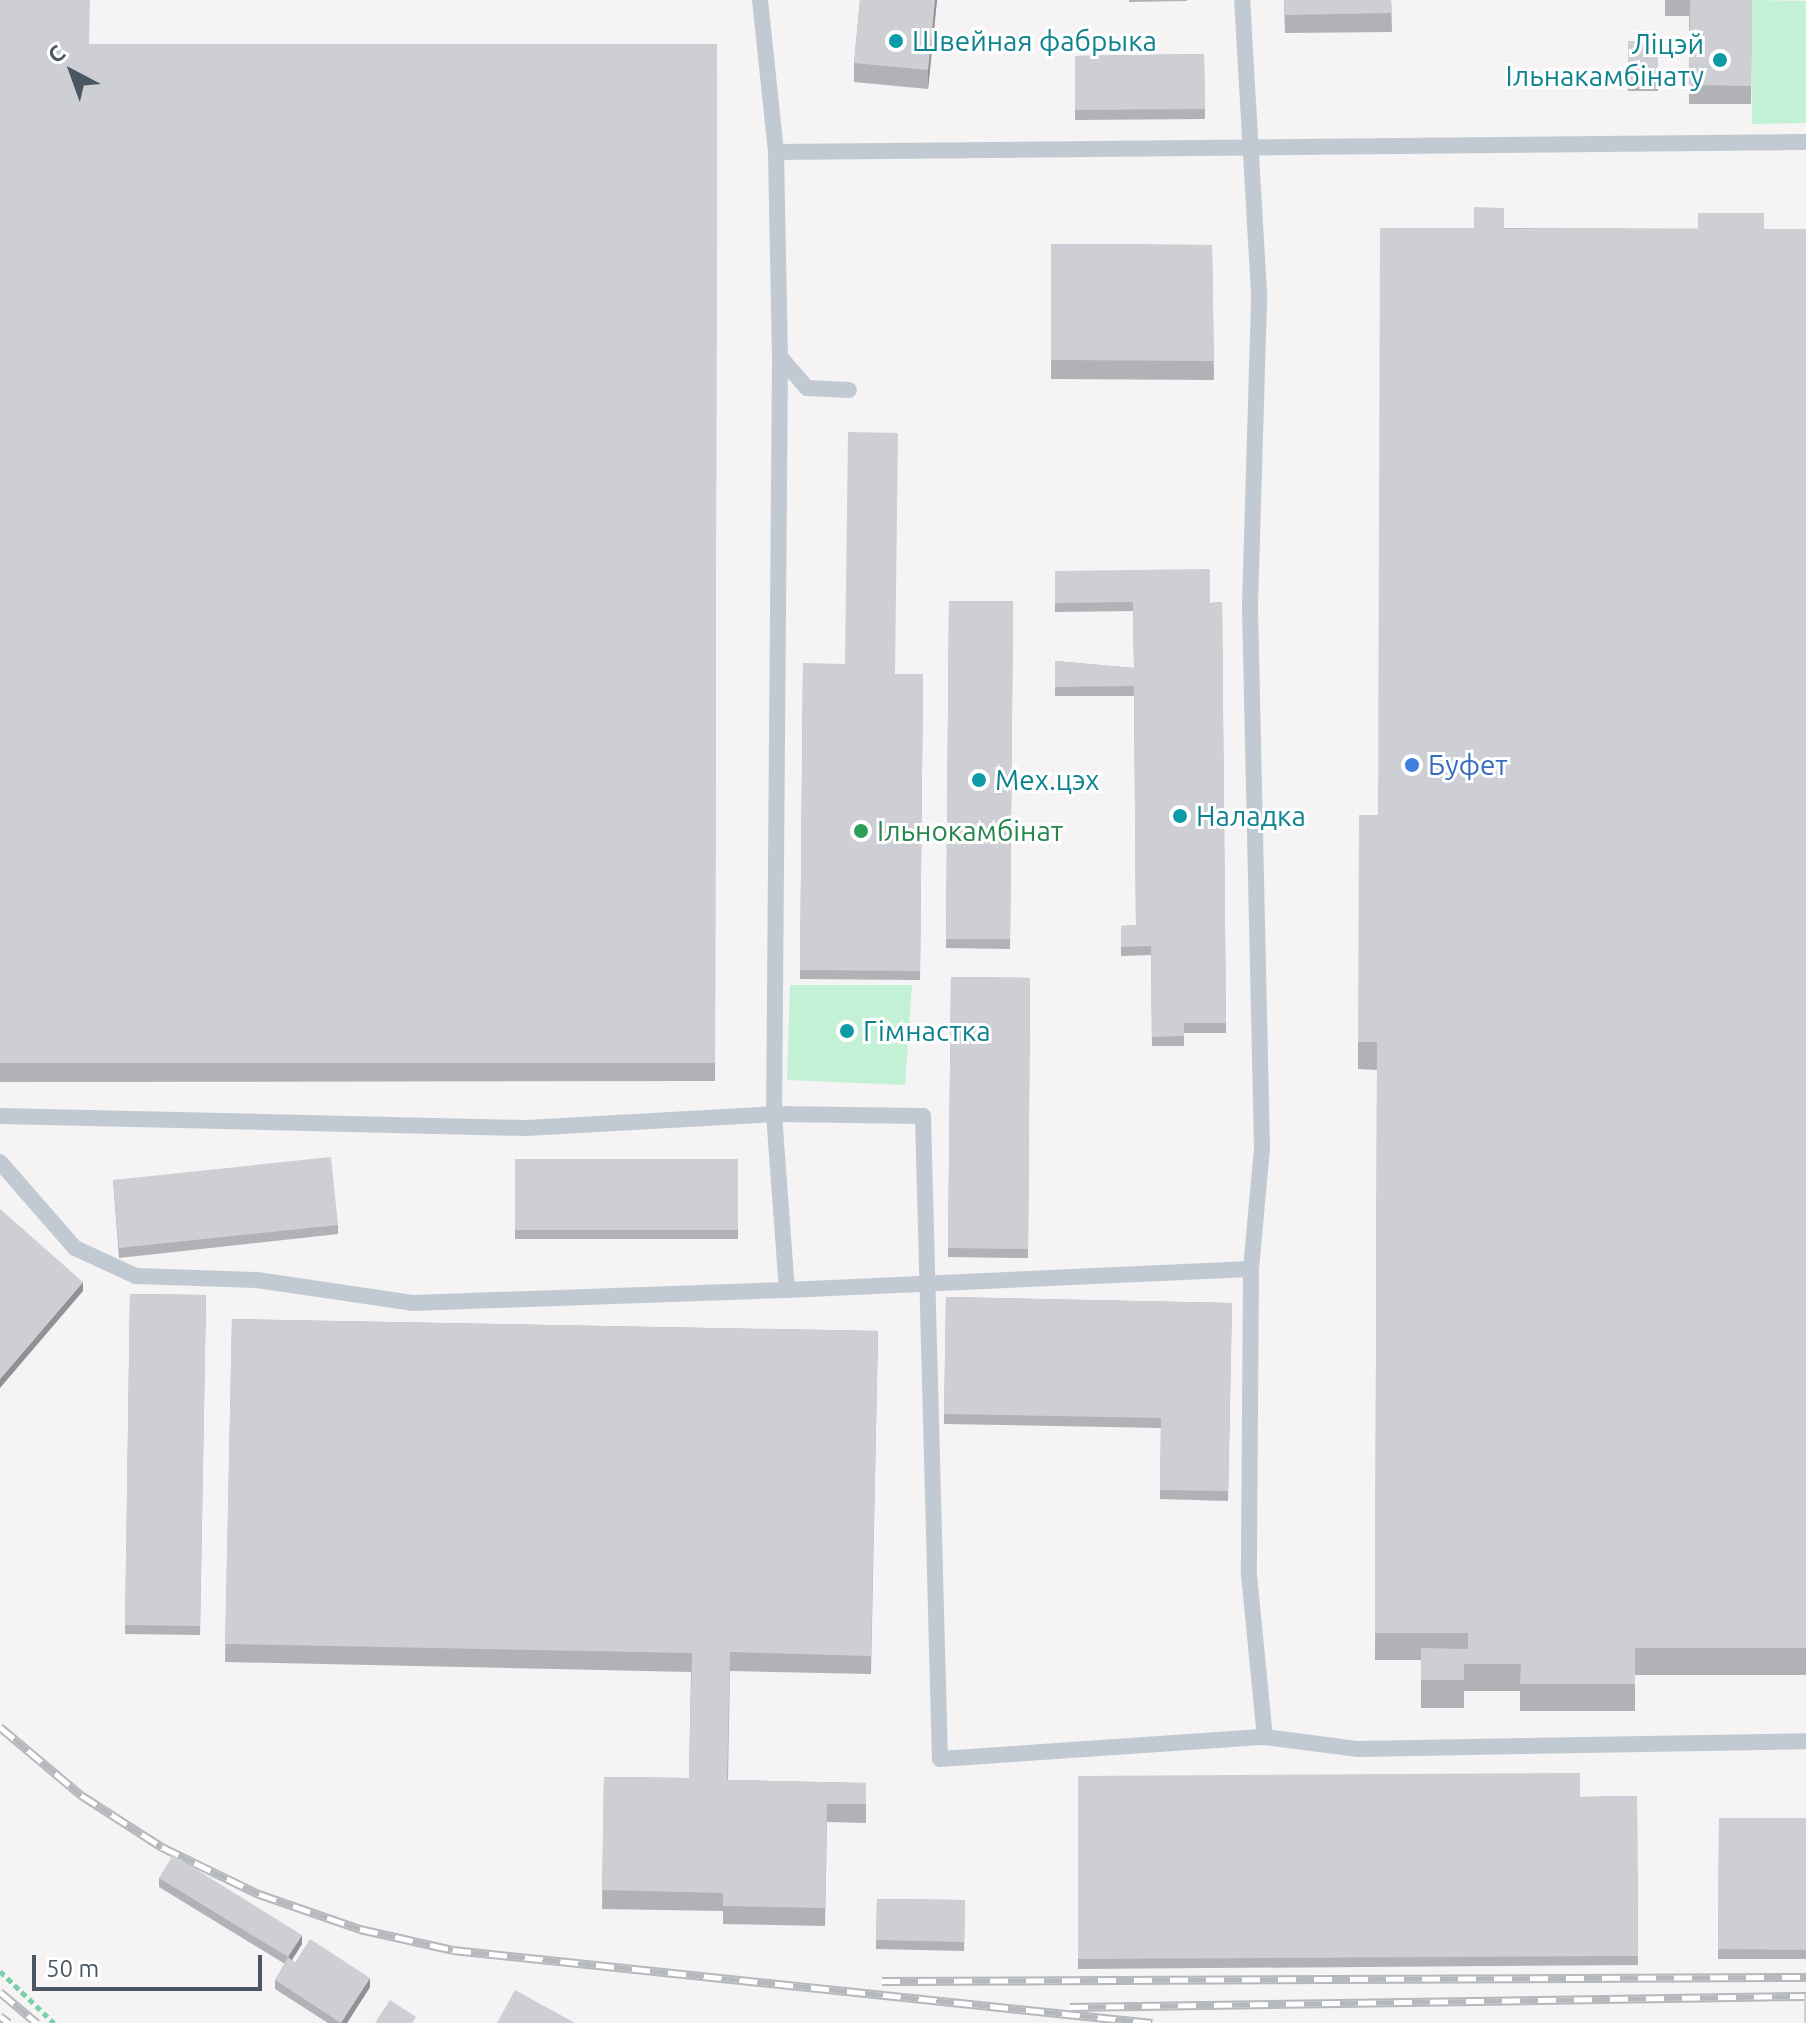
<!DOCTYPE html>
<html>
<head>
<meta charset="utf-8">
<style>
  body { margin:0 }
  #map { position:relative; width:1806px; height:2023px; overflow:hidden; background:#f5f3f3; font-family:Ubuntu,sans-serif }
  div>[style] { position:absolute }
  .green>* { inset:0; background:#c3f1d5 }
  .path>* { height:5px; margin-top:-2.5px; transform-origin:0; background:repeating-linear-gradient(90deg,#7ad0a6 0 6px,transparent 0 10px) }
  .service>* { height:16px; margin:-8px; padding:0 8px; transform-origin:8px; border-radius:8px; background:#c1cad2 }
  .rail>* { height:9px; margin-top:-4.5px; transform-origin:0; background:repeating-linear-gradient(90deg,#fff 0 18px,#b5b8bd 0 36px); box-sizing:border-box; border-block:2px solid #b5b8bd }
  .wall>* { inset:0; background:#b0b2b7 }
  .shaded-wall>* { inset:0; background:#909195 }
  .building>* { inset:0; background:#cdcfd5 }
  .dots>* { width:22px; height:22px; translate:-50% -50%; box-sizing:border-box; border:4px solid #fff; border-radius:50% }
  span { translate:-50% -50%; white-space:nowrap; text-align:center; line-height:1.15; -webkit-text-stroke:6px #fff; paint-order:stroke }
  .culture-label { font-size:28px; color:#0d838f }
  .left { translate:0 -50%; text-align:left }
  .right { translate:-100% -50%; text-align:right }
  .shop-label { font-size:28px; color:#366cbe }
  .leisure-label { font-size:28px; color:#27864d }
  .north { position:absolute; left:32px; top:32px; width:80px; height:80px; -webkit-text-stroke:6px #fff; paint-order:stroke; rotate:319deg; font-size:22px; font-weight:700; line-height:32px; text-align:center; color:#4a5661 }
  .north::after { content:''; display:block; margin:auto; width:28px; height:36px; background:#4a5661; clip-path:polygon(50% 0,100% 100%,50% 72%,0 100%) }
  .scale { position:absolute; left:32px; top:1955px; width:230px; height:36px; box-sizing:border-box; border:4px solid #4a5661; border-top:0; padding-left:10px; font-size:24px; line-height:28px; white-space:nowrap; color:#4a5661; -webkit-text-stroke:6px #fff; paint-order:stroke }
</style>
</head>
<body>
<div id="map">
  <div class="green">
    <i style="clip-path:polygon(1752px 0,1806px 1px,1806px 123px,1752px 124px)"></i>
    <i style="clip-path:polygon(790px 985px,912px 985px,905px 1085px,787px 1080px)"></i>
  </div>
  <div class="path">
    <i style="left:0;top:1971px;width:75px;rotate:43.9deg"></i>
  </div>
  <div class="service">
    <i style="left:760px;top:0;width:153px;rotate:84deg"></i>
    <i style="left:776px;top:152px;width:205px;rotate:88.9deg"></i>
    <i style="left:780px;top:357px;width:41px;rotate:48.9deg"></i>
    <i style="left:807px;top:388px;width:42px;rotate:2.7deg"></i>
    <i style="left:776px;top:152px;width:1030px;rotate:-0.56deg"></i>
    <i style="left:780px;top:357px;width:757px;rotate:90.45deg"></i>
    <i style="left:774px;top:1114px;width:149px;rotate:0.8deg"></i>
    <i style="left:923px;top:1116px;width:643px;rotate:88.49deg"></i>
    <i style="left:940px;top:1759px;width:326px;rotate:-3.9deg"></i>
    <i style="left:0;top:1116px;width:526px;rotate:1.31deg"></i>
    <i style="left:526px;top:1128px;width:248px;rotate:-3.2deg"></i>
    <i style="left:774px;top:1114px;width:176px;rotate:85.8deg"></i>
    <i style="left:787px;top:1290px;width:464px;rotate:-2.6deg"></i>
    <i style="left:1251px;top:1269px;width:121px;rotate:-84.8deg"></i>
    <i style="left:1262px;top:1148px;width:543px;rotate:-91.27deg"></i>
    <i style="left:1250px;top:605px;width:312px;rotate:-88.3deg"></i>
    <i style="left:1259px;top:293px;width:293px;rotate:-93.3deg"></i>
    <i style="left:0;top:1162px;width:114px;rotate:48.9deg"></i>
    <i style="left:75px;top:1248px;width:67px;rotate:24.7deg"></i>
    <i style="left:136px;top:1276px;width:121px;rotate:1.9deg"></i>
    <i style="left:257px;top:1280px;width:157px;rotate:8.4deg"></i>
    <i style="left:412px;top:1303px;width:375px;rotate:-2deg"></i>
    <i style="left:1251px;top:1269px;width:306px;rotate:90.4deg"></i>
    <i style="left:1249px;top:1575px;width:163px;rotate:84.4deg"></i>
    <i style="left:1265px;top:1737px;width:94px;rotate:7.4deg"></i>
    <i style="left:1358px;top:1749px;width:448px;rotate:-1deg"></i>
  </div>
  <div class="rail">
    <i style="left:0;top:1727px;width:106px;rotate:40deg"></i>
    <i style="left:81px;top:1795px;width:96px;rotate:32.7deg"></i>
    <i style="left:162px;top:1847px;width:108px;rotate:25.9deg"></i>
    <i style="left:259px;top:1894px;width:107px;rotate:19.1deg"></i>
    <i style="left:360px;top:1929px;width:95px;rotate:12.7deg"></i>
    <i style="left:453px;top:1950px;width:703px;rotate:5.96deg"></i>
    <i style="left:882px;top:1981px;width:924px;rotate:-0.25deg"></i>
    <i style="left:0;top:1992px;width:48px;rotate:40deg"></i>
    <i style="left:1070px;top:2007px;width:736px;rotate:-0.86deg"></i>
    <i style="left:0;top:2016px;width:11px;rotate:38deg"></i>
  </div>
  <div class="wall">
    <i style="clip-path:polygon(0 0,90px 44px,717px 44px,715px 1081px,0 1082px)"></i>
    <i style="clip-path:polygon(860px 0,937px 0,928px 89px,854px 82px,854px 63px)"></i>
    <i style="clip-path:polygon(1129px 0,1187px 0,1187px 1px,1129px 2px)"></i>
    <i style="clip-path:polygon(1284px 0,1391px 0,1392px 32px,1285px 33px)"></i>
    <i style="clip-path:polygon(1665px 0,1752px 0,1751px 104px,1689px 104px,1689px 16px,1665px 16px)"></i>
    <i style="clip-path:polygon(1628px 41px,1657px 41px,1658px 91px,1628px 91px)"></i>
    <i style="clip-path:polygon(1204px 54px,1205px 119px,1075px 120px,1075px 56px)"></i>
    <i style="clip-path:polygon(1474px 228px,1806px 229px,1806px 1675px,1635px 1675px,1635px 1711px,1520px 1711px,1520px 1691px,1464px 1691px,1464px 1708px,1421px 1708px,1421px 1660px,1375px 1660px,1377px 1070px,1358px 1069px,1358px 1042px,1378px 815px)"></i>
    <i style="clip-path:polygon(1051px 244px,1212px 245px,1214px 380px,1051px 379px)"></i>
    <i style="clip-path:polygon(1055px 571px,1210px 603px,1222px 602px,1226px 1033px,1184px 1033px,1184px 1046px,1152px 1046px,1151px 955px,1121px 956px,1121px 926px,1136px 925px,1134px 696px,1055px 696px,1055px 661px,1134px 668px,1133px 611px,1055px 612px)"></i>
    <i style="clip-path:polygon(949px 601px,1013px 601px,1010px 949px,946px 948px)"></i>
    <i style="clip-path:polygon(803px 663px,895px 674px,923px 674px,920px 980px,800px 979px)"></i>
    <i style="clip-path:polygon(951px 977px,1030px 978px,1028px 1258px,948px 1257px)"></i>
    <i style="clip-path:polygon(515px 1159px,738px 1159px,738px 1239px,515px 1239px)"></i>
    <i style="clip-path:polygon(113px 1180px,338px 1225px,338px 1234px,119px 1258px)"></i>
    <i style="clip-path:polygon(130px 1294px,206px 1295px,200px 1635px,125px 1634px)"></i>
    <i style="clip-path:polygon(946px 1297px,1232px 1303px,1228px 1501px,1160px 1499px,1161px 1428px,944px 1424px)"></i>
    <i style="clip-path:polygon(232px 1319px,878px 1331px,871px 1674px,730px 1671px,728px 1780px,866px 1783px,866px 1823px,827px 1822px,825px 1926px,723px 1924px,723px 1911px,602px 1909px,604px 1777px,689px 1778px,691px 1672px,225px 1662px)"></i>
    <i style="clip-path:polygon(1078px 1776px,1580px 1797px,1637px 1796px,1638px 1965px,1078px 1969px)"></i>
    <i style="clip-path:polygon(1719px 1818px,1806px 1818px,1806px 1959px,1718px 1959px)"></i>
    <i style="clip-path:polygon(159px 1878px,302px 1944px,292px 1960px,295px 1963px,370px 1987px,347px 2023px,328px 2023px,275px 1989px,275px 1980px,285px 1964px,159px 1887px)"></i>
    <i style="clip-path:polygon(877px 1899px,965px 1900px,964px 1951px,876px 1949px)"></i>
  </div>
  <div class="shaded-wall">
    <i style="clip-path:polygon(935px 0,937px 0,928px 89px,928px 70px)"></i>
    <i style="clip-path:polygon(83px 1282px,83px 1291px,0 1388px,0 1379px)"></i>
    <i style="clip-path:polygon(302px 1935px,302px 1944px,288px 1966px,288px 1957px)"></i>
    <i style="clip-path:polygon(370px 1978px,370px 1987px,347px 2023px,341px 2023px)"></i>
  </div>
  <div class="building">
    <i style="clip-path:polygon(0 0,90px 0,89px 44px,717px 44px,715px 1063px,0 1063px)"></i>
    <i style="clip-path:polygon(860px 0,935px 0,928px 70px,854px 63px)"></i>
    <i style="clip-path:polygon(1284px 0,1391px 0,1392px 13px,1285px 15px)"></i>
    <i style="clip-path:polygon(1690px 0,1752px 0,1751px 86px,1689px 85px)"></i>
    <i style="clip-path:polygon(1628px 41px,1657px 41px,1658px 82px,1628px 82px)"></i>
    <i style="clip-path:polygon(1204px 54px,1205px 109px,1075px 110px,1075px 56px)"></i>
    <i style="clip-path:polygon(1474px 207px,1504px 208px,1504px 229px,1698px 229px,1698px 213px,1764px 213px,1764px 229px,1806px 229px,1806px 1648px,1635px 1648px,1635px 1684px,1520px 1684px,1521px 1664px,1464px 1664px,1464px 1680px,1421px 1680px,1421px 1648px,1468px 1649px,1468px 1633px,1375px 1633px,1377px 1042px,1358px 1042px,1359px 815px,1378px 815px,1380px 228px,1474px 228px)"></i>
    <i style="clip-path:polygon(1051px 244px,1212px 245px,1214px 361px,1051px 360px)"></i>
    <i style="clip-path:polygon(848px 432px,898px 433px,895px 674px,923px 674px,920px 971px,800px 970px,803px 663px,845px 664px)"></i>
    <i style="clip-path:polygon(1210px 569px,1210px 603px,1222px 602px,1226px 1023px,1184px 1023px,1184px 1036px,1152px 1037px,1151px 946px,1121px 947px,1121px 926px,1136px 925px,1134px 686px,1055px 687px,1055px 661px,1134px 668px,1133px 602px,1055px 603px,1055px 571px)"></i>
    <i style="clip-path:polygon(949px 601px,1013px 601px,1010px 939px,946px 939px)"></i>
    <i style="clip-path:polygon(951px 977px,1030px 978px,1028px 1249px,948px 1248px)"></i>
    <i style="clip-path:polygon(331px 1157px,338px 1225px,119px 1248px,113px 1180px)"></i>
    <i style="clip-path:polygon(515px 1159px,738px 1159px,738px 1230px,515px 1230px)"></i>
    <i style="clip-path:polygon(0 1209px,83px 1282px,0 1379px)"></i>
    <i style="clip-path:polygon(130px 1294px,206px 1295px,200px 1626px,125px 1625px)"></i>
    <i style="clip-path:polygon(946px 1297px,1232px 1303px,1228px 1491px,1160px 1490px,1161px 1418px,944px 1414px)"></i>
    <i style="clip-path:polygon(232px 1319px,878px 1331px,871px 1656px,730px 1652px,727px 1780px,866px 1783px,866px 1804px,827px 1804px,825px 1908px,723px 1906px,723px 1893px,602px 1890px,604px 1777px,689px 1778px,692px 1653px,225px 1644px)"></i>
    <i style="clip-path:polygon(1580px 1773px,1580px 1797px,1637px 1796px,1638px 1956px,1078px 1959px,1078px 1776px)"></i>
    <i style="clip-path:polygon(1719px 1818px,1806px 1818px,1806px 1950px,1718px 1949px)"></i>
    <i style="clip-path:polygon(173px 1855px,302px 1935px,288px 1957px,295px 1963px,310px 1939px,370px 1978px,341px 2023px,275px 1980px,288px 1957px,159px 1878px)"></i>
    <i style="clip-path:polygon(877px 1899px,965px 1900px,964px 1942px,876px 1940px)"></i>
    <i style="clip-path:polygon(515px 1990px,575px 2023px,497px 2023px)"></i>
    <i style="clip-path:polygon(1804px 1994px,1806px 1994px,1806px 2023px,1804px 2023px)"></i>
    <i style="clip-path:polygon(390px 2000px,416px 2017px,412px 2023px,375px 2023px)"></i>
  </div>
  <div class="dots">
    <i style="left:896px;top:41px;background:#0f9aa8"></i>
    <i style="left:1720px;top:60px;background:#0f9aa8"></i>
    <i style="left:1412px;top:765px;background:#3f7fe0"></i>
    <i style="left:979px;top:780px;background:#0f9aa8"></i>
    <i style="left:1180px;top:816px;background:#0f9aa8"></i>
    <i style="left:861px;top:831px;background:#2e9e5b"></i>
    <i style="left:847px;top:1031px;background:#0f9aa8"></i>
  </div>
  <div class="culture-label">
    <span class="left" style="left:912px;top:41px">Швейная фабрыка</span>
    <span class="right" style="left:1704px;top:60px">Ліцэй<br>Ільнакамбінату</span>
    <span class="left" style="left:995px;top:780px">Мех.цэх</span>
    <span class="left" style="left:1196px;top:816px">Наладка</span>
    <span class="left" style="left:863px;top:1031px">Гімнастка</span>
  </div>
  <div class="shop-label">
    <span class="left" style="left:1428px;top:765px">Буфет</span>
  </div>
  <div class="leisure-label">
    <span class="left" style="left:877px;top:831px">Ільнокамбінат</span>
  </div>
  <div class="north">С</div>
  <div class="scale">50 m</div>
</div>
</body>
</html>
